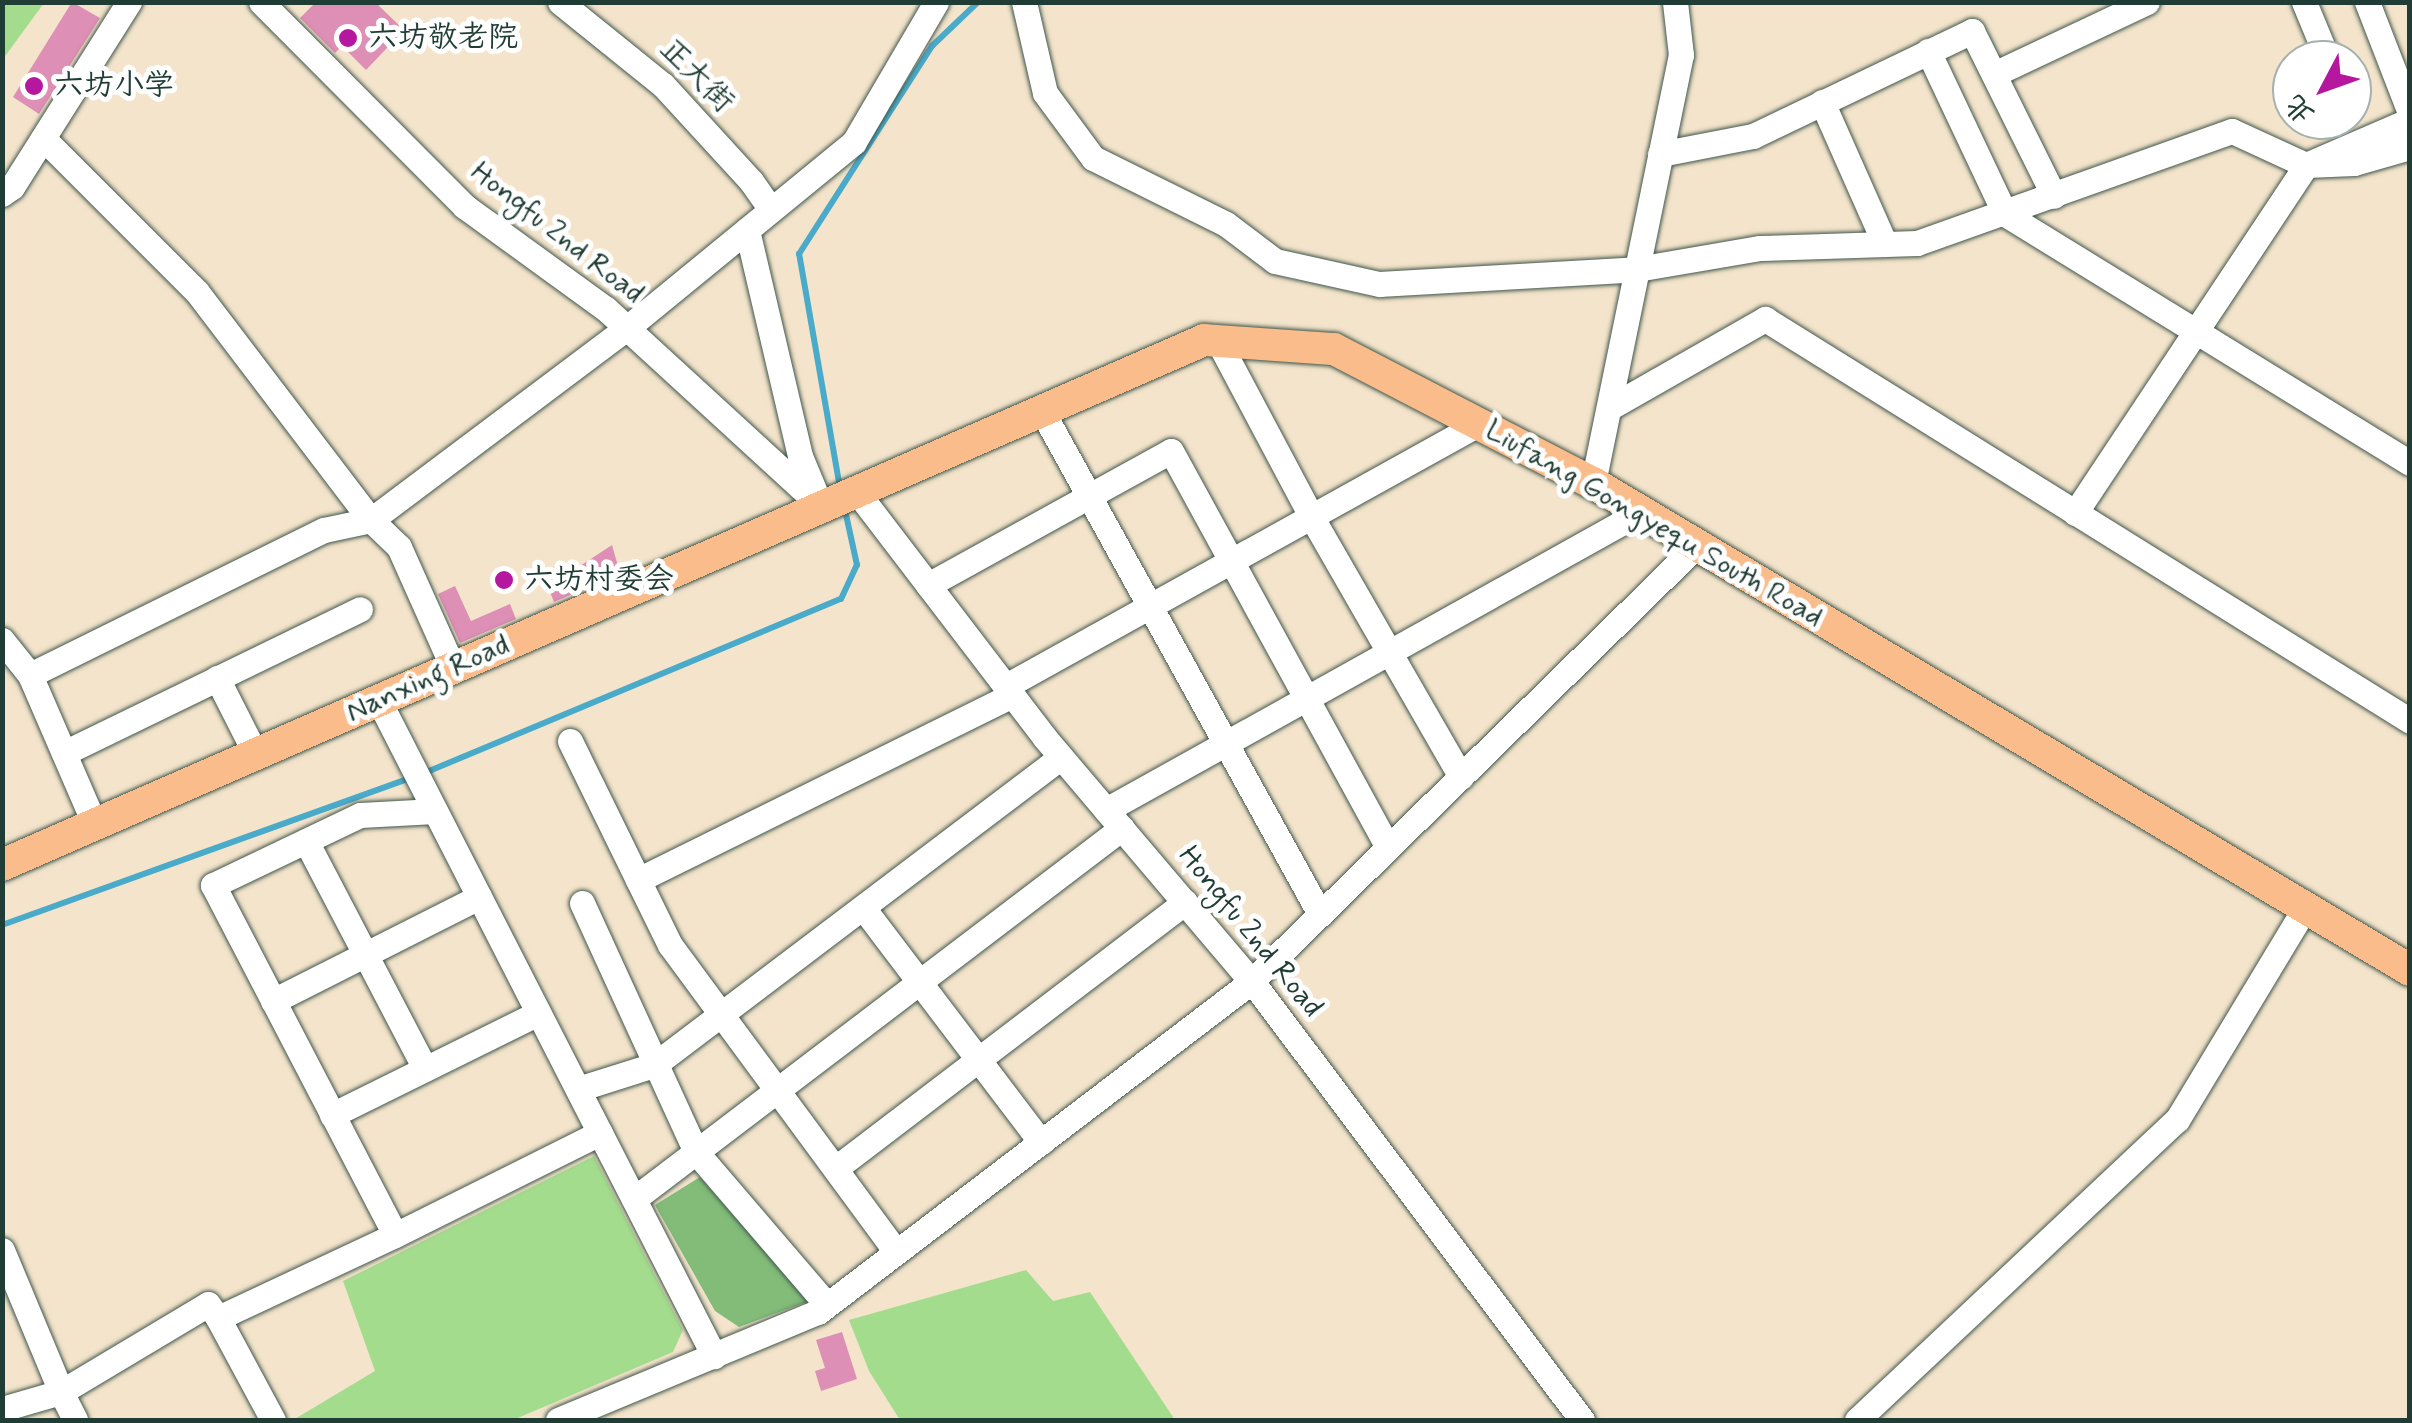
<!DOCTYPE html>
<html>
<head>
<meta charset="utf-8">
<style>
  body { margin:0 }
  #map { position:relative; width:2412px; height:1423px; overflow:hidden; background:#f4e4cb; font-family:Mynerve,"LXGW WenKai TC",sans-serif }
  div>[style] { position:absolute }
  .green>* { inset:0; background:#a4dc8e }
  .forest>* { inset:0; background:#83bc79 }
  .stream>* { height:6px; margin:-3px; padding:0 3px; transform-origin:3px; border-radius:3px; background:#4aaac9 }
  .building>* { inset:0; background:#de8fb5 }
  .roads { filter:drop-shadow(0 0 2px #3f564b) drop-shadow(0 0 2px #3f564b) }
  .minor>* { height:25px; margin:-12.5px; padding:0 12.5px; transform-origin:12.5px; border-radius:12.5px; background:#fff }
  .major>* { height:32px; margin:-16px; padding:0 16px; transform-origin:16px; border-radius:16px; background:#f9bc8a }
  .dots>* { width:28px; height:28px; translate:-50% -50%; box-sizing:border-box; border:5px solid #fff; border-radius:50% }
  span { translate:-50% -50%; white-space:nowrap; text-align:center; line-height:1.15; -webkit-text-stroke:10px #fff; paint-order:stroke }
  .poi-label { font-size:30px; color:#1f3d34 }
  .left { translate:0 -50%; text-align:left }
  .street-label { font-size:30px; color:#1f3d34 }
  .frame { position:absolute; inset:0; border:5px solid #1f3d34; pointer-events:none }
  .north { position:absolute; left:2272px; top:40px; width:100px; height:100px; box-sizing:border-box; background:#fff; border:2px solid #a5b1ae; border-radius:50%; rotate:229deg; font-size:28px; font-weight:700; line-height:40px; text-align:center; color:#1f3d34 }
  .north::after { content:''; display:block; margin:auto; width:35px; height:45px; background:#b5179e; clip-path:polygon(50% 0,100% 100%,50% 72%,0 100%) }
</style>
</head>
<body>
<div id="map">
  <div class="green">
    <i style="clip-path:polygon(3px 2px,44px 3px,3px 59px,2px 3px)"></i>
    <i style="clip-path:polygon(594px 1156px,683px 1330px,673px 1352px,513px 1420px,293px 1420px,375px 1371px,343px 1281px)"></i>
    <i style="clip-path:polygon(1026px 1270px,1053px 1301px,1090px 1292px,1175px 1420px,900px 1420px,869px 1371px,849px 1320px)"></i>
  </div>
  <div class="forest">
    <i style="clip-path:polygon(700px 1177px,809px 1301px,739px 1327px,715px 1311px,655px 1205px)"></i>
  </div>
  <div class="stream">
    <i style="left:840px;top:488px;width:238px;rotate:-99.9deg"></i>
    <i style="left:799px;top:254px;width:247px;rotate:-57.4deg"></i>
    <i style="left:932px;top:46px;width:64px;rotate:-43.7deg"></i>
    <i style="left:422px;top:774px;width:454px;rotate:-22.7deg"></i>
    <i style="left:841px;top:599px;width:38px;rotate:-65deg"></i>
    <i style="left:857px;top:565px;width:56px;rotate:-102.3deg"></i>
    <i style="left:2px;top:925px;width:435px;rotate:-19.8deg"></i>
  </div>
  <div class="building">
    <i style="clip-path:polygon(72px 2px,100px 18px,39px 114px,13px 97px)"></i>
    <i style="clip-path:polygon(316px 2px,375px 2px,404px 30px,366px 70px,342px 46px,335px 53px,300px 18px)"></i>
    <i style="clip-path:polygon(612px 545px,620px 573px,554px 602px,548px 587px)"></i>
    <i style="clip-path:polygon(455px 586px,471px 621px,510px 604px,516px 619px,460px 643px,438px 594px)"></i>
    <i style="clip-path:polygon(842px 1332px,857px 1379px,821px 1391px,815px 1371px,825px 1368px,816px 1340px)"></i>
  </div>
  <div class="roads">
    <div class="minor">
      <i style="left:261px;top:2px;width:288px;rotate:45.1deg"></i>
      <i style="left:464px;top:206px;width:175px;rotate:36deg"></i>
      <i style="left:606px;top:309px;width:292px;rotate:42.5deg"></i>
      <i style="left:560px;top:2px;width:132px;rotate:38.9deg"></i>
      <i style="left:663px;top:85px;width:130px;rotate:47.5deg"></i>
      <i style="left:751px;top:181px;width:35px;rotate:55deg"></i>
      <i style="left:1024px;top:2px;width:93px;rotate:77deg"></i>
      <i style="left:1045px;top:93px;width:81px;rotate:53.6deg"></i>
      <i style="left:1093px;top:158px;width:148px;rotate:26.4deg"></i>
      <i style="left:1226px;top:224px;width:61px;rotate:37.1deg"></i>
      <i style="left:1275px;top:261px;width:107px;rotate:12.5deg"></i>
      <i style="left:1379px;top:284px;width:258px;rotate:-3.3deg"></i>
      <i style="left:1637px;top:269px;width:125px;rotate:-9.7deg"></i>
      <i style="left:1760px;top:248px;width:157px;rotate:-1.8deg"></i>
      <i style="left:1917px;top:243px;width:334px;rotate:-19.6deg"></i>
      <i style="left:2232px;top:131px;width:81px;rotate:24.7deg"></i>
      <i style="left:2306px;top:165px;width:48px;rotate:-2.4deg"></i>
      <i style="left:2354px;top:163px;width:58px;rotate:-15.9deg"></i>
      <i style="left:2304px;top:2px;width:63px;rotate:67.5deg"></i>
      <i style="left:2367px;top:2px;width:119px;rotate:68.8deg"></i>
      <i style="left:1928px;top:51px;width:180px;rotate:64.7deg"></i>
      <i style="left:2005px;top:214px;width:475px;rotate:31.6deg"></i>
      <i style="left:1994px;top:74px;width:169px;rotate:-25.2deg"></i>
      <i style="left:1822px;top:102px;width:155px;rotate:66.1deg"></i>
      <i style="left:43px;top:138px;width:218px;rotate:45deg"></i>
      <i style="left:197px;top:292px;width:287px;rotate:52.7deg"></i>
      <i style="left:371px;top:520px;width:39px;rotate:44deg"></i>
      <i style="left:399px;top:547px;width:133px;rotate:65.9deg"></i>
      <i style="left:1660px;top:154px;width:95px;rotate:-11deg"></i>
      <i style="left:1753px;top:136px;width:243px;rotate:-25.6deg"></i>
      <i style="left:1972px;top:31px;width:184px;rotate:63.6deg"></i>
      <i style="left:2px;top:194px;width:12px;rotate:-35deg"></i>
      <i style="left:12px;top:187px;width:219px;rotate:-57.7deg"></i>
      <i style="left:747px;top:230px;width:232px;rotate:76.8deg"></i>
      <i style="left:800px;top:456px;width:44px;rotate:67.5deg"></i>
      <i style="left:1218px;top:341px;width:198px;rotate:62deg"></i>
      <i style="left:1311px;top:516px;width:301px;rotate:60.1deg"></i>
      <i style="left:1609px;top:408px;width:180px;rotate:-29.7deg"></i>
      <i style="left:1765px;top:319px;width:760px;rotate:31.93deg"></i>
      <i style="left:1042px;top:411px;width:575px;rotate:61.07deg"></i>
      <i style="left:1593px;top:483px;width:437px;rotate:-78.4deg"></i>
      <i style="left:1681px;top:55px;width:53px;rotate:-96.5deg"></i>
      <i style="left:857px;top:492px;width:310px;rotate:52.6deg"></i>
      <i style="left:1045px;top:738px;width:328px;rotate:49.7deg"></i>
      <i style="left:1257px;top:988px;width:541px;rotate:53.05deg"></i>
      <i style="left:2075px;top:513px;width:418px;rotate:-56.4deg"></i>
      <i style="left:2306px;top:165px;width:113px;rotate:-23.4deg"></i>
      <i style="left:928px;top:585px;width:277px;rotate:-28.9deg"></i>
      <i style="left:1171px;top:451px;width:452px;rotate:61.3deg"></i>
      <i style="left:2px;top:640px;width:45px;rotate:51.3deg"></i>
      <i style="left:30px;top:675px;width:163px;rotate:66.6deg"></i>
      <i style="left:30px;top:675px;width:328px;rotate:-26.3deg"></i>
      <i style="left:324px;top:530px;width:48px;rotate:-12deg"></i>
      <i style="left:371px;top:520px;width:320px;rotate:-36.9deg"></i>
      <i style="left:627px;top:328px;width:293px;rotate:-39.3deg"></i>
      <i style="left:854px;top:142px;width:162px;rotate:-59.6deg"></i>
      <i style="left:217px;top:678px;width:86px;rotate:63.1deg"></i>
      <i style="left:1006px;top:686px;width:540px;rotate:-29.03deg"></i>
      <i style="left:379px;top:701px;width:736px;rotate:62.91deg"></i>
      <i style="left:570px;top:741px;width:227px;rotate:63.9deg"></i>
      <i style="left:670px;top:945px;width:381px;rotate:53.6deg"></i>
      <i style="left:64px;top:753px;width:329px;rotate:-25.9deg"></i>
      <i style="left:1106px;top:810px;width:612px;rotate:-29.12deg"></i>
      <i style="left:435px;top:811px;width:75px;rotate:176.9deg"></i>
      <i style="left:360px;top:815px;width:163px;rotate:154.5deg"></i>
      <i style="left:213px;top:885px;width:394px;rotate:62.5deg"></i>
      <i style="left:395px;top:1235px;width:229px;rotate:-26.5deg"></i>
      <i style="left:306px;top:841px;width:257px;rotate:62.4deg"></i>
      <i style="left:638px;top:880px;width:418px;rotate:-26.3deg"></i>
      <i style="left:582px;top:903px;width:274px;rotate:65.4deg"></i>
      <i style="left:696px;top:1152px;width:201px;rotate:49.4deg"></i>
      <i style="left:864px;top:909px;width:293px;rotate:52.8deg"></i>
      <i style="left:273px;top:1001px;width:231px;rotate:-26.8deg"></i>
      <i style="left:578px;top:1089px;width:80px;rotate:-17.5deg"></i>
      <i style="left:654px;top:1065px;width:510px;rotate:-37.12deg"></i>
      <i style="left:332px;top:1115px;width:230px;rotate:-26.3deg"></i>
      <i style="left:836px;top:1168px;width:439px;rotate:-37.3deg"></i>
      <i style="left:634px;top:1199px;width:613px;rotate:-37.24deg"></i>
      <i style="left:2px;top:1250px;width:154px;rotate:67.4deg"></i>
      <i style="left:61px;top:1392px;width:171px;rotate:-30.9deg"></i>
      <i style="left:208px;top:1304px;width:17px;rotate:54deg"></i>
      <i style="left:218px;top:1318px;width:195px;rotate:-25.1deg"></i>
      <i style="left:218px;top:1318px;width:116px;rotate:61.7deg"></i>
      <i style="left:2px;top:1409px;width:61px;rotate:-16.1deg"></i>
      <i style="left:61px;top:1392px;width:31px;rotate:63deg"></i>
      <i style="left:558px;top:1420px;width:282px;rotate:-22.6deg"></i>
      <i style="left:818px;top:1312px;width:546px;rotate:-37.33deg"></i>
      <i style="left:1252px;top:981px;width:623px;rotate:-44.41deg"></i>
      <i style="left:1857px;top:1420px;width:439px;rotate:-43.2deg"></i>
      <i style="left:2177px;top:1120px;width:248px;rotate:-58.9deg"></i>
    </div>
    <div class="major">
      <i style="left:2px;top:865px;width:1312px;rotate:-23.59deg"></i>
      <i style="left:1204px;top:340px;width:130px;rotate:4deg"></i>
      <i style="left:1334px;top:349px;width:292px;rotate:27.4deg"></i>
      <i style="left:1593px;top:483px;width:951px;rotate:30.8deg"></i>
    </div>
  </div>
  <div class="dots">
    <i style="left:348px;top:38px;background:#b5179e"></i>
    <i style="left:34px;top:86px;background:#b5179e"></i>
    <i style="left:504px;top:580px;background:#b5179e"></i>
  </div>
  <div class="poi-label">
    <span class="left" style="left:368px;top:38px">六坊敬老院</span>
    <span class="left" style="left:54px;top:86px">六坊小学</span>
    <span class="left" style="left:524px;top:580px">六坊村委会</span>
  </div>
  <div class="street-label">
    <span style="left:696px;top:76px;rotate:45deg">正大街</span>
    <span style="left:557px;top:233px;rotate:38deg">Hongfu 2nd Road</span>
    <span style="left:1654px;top:524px;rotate:30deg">Liufang Gongyequ South Road</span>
    <span style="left:428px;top:679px;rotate:-24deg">Nanxing Road</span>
    <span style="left:1250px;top:932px;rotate:51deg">Hongfu 2nd Road</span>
  </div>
  <div class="frame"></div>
  <div class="north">北</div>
</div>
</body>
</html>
